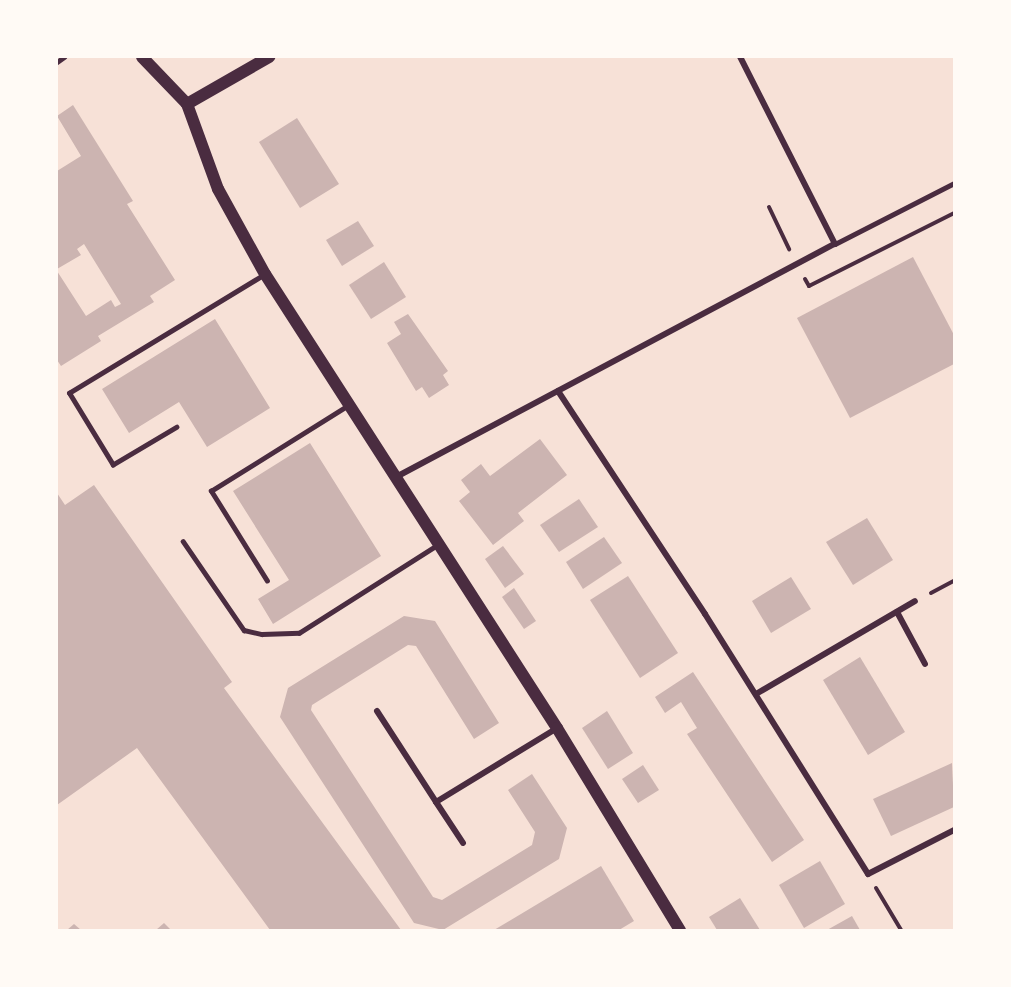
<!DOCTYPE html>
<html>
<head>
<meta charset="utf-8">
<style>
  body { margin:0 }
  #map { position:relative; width:1011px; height:987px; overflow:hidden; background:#f7e1d7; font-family:Montserrat,sans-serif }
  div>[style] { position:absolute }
  .building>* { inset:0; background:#ccb4b1 }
  .path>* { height:4px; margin:-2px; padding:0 2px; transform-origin:2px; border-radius:2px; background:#4a2c40 }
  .service>* { height:4.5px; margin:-2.25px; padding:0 2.25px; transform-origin:2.25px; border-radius:2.25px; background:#4a2c40 }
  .minor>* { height:6px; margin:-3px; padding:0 3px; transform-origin:3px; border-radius:3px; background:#4a2c40 }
  .secondary>* { height:12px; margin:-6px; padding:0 6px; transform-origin:6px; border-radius:6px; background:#4a2c40 }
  span { translate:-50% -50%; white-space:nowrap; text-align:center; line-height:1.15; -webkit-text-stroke:5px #fffaf5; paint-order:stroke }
  .frame { position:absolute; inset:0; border:58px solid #fffaf5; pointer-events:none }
</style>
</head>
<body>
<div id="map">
  <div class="building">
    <i style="clip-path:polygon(73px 105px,133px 201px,127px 204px,175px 280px,150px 296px,154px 302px,98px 336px,101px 341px,61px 366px,57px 360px,57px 271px,86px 316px,111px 300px,115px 307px,121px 304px,84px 244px,77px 249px,81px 255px,57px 269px,57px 171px,81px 156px,57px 116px)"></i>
    <i style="clip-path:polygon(297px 118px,339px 184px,300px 208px,259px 142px)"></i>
    <i style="clip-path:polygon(358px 221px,374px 246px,342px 266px,326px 240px)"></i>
    <i style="clip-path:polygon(913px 257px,954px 335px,954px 364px,850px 418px,797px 318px)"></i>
    <i style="clip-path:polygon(384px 262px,406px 297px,371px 319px,349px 285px)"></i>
    <i style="clip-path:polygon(408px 314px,448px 371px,443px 375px,449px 385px,429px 398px,422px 387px,416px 391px,387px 343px,401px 334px,394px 322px)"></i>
    <i style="clip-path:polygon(215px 319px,270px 408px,207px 447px,179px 402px,129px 433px,102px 389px)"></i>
    <i style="clip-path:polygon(540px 439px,567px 475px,518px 513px,524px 521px,493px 545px,459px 501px,470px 492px,461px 480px,481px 464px,490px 476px)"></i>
    <i style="clip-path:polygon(310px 443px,381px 556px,273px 624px,258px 599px,289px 580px,233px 491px)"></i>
    <i style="clip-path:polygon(94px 485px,232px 682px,224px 688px,401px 930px,270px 930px,137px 748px,57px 805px,57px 493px,65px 505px)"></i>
    <i style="clip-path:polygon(579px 499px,598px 527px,559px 552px,540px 525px)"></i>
    <i style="clip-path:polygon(867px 518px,893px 560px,853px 585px,826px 542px)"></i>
    <i style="clip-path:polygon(604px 537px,622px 563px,583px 589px,566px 562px)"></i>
    <i style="clip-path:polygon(503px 546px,524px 574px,505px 588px,485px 559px)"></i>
    <i style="clip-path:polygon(628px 576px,678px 653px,640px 678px,590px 600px)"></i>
    <i style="clip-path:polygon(791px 577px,811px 609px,771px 633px,752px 601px)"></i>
    <i style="clip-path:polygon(514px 588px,536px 621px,524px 629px,502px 597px)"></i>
    <i style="clip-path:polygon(404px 616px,435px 621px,499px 723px,474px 739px,416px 646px,408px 645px,312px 705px,311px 710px,433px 897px,442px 900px,532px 845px,535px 832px,508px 790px,532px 774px,567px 828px,559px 859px,443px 930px,414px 923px,280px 717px,288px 688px)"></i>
    <i style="clip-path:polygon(860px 657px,905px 732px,868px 755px,823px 680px)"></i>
    <i style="clip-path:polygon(693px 672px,804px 840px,772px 862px,687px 734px,697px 728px,681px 702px,665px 713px,655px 697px)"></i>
    <i style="clip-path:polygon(607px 711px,633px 753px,608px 769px,582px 728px)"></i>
    <i style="clip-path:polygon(952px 763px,954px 807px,891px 836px,873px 799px)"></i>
    <i style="clip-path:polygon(643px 765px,659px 790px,638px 803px,622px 779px)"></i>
    <i style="clip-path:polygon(820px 861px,845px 904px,804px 928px,779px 885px)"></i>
    <i style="clip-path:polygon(601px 866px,634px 921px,619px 930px,494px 930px)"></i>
    <i style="clip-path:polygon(740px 898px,760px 930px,717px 930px,709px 917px)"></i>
    <i style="clip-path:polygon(852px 916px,860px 930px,827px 930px)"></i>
    <i style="clip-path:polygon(164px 923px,171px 930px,156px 930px)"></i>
    <i style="clip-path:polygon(74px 924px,81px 930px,67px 930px)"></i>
  </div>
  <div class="path">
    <i style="left:769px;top:207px;width:47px;rotate:64.5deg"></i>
    <i style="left:805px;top:279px;width:8px;rotate:60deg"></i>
    <i style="left:809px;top:286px;width:162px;rotate:-26.7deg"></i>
    <i style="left:931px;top:593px;width:26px;rotate:-28deg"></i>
    <i style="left:876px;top:888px;width:49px;rotate:59.2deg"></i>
  </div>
  <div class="service">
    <i style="left:57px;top:62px;width:9px;rotate:-36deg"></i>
    <i style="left:835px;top:244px;width:134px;rotate:-27.1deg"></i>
    <i style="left:177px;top:427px;width:74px;rotate:149.3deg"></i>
    <i style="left:113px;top:465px;width:84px;rotate:-121.4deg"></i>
    <i style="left:69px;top:393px;width:227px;rotate:-31.3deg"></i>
    <i style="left:183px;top:541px;width:108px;rotate:55.6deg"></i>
    <i style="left:244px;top:630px;width:18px;rotate:13deg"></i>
    <i style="left:262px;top:634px;width:37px;rotate:-2deg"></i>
    <i style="left:299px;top:633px;width:164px;rotate:-32.5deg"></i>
    <i style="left:267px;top:581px;width:106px;rotate:-121.9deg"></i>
    <i style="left:211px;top:491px;width:160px;rotate:-32deg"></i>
  </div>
  <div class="minor">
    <i style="left:558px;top:391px;width:267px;rotate:56.6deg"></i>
    <i style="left:705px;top:614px;width:307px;rotate:57.9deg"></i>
    <i style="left:868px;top:874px;width:97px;rotate:-27.1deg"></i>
    <i style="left:396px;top:477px;width:497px;rotate:-28deg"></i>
    <i style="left:835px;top:244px;width:210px;rotate:-116.9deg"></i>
    <i style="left:897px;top:612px;width:59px;rotate:61.7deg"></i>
    <i style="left:756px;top:694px;width:184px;rotate:-30.3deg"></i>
    <i style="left:377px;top:711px;width:108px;rotate:57deg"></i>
    <i style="left:436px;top:802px;width:142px;rotate:-31.4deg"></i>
    <i style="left:436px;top:802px;width:49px;rotate:56.6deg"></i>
  </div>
  <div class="secondary">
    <i style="left:142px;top:57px;width:65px;rotate:46.2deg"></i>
    <i style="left:187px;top:104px;width:90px;rotate:70deg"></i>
    <i style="left:218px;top:189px;width:97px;rotate:61.1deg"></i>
    <i style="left:265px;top:274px;width:540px;rotate:57.25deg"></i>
    <i style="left:557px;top:728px;width:237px;rotate:58.7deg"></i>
    <i style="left:187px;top:104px;width:95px;rotate:-29.8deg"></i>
  </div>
  <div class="frame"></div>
</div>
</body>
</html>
